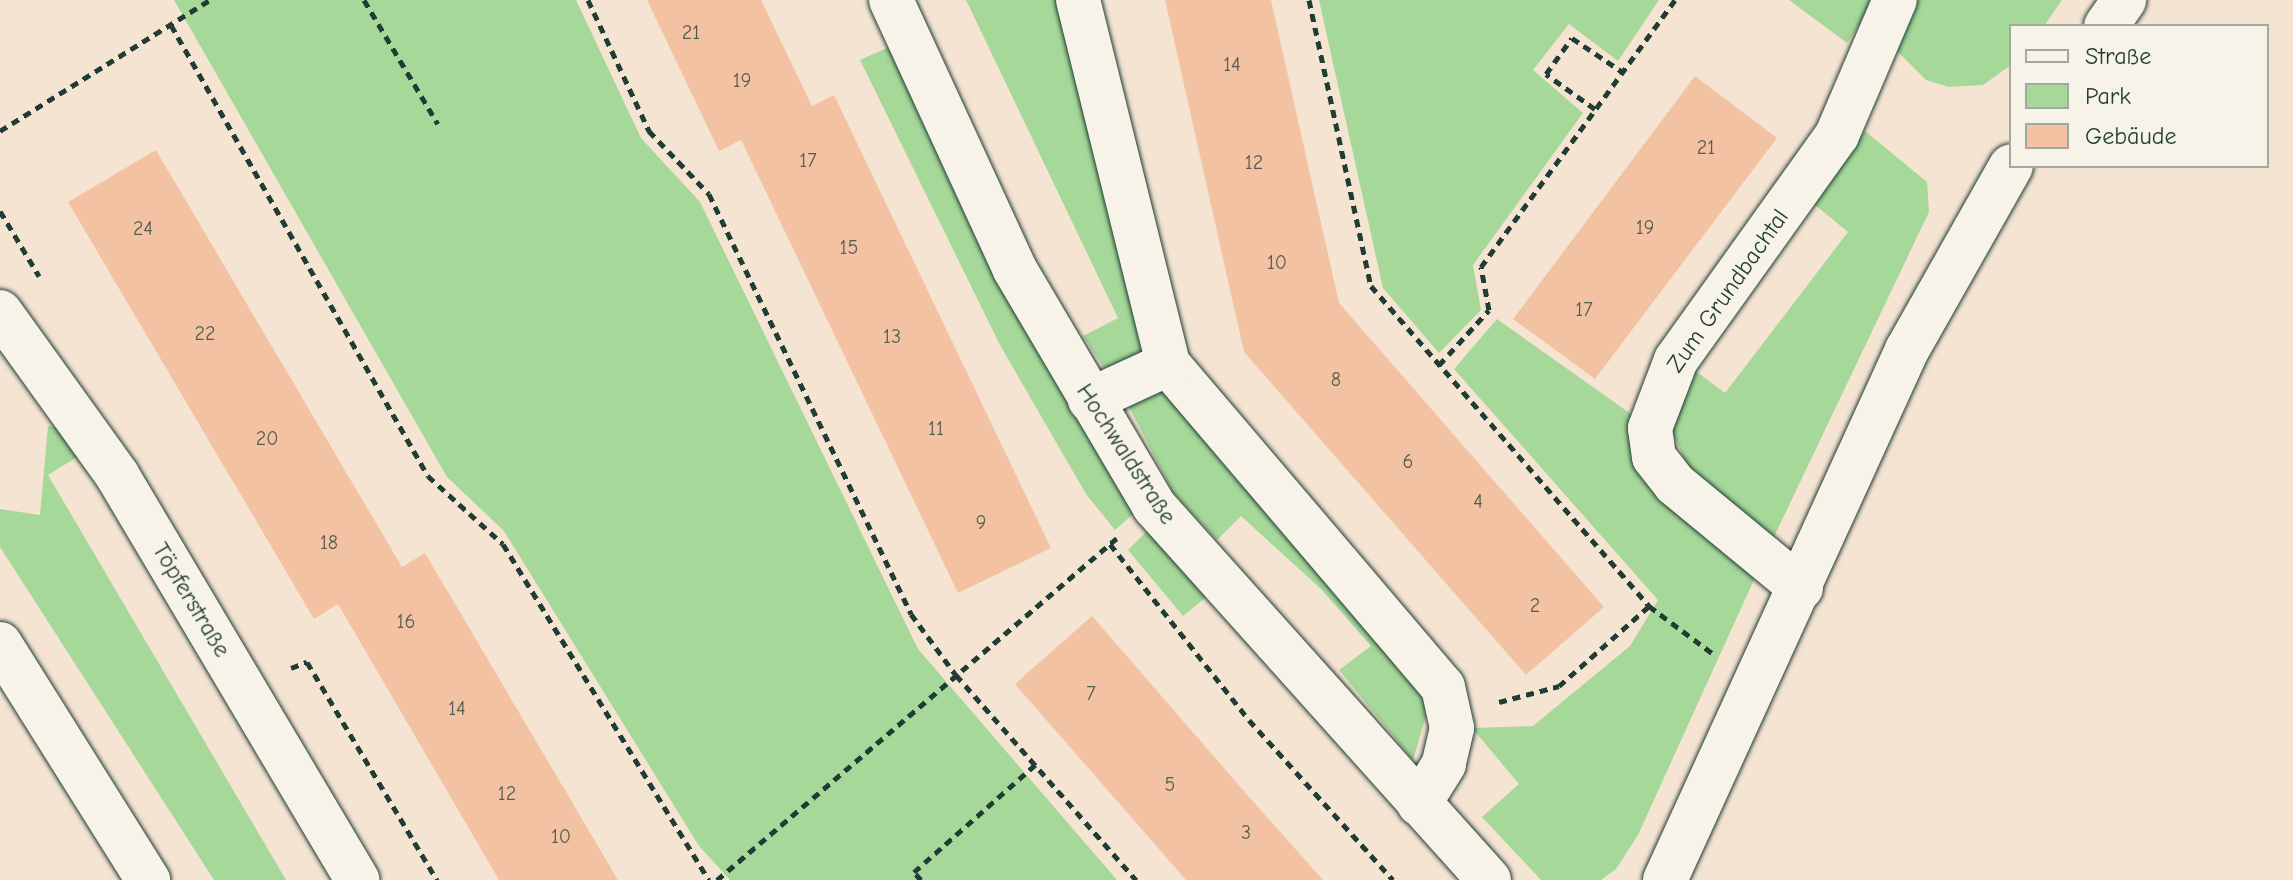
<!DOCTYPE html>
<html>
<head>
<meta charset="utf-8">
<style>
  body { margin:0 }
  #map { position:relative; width:2293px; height:880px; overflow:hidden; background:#f6e4d3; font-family:"Comic Neue",sans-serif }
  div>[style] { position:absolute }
  .green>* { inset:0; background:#a6d899 }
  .building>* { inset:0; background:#f3c2a3 }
  .path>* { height:5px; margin-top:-2.5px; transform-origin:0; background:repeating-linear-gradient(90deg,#1f3d34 0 8px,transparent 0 14px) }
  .roads { filter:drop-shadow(0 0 2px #1f3d34) drop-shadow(0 0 2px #1f3d34) }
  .street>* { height:44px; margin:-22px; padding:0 22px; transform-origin:22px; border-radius:22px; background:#f7f3e8 }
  span { translate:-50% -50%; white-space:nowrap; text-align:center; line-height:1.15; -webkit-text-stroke:8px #f7f3e8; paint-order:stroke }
  .number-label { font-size:20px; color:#545e50 }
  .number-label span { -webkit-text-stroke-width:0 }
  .street-label { font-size:24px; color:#1f3d34 }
  .legend { position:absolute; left:2009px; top:24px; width:260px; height:144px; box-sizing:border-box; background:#f7f3e8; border:2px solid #a1aaa0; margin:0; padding:10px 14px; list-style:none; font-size:24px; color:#1f3d34 }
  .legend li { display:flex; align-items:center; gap:16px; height:40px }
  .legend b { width:40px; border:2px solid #a1aaa0 }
</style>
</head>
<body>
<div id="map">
  <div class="green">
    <i style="clip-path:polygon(174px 0,576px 0,641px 138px,700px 202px,918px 649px,1117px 880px,730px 880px,699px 846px,504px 531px,447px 477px)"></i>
    <i style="clip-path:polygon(966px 0,1066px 0,1152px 351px,1104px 368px,1083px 336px,1118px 318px)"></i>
    <i style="clip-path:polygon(1319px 0,1659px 0,1618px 61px,1569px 24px,1533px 70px,1583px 113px,1473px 265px,1481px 310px,1439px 353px,1383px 288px)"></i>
    <i style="clip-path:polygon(1789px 0,1876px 0,1847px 43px)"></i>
    <i style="clip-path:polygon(1907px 0,2062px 0,2044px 26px,2011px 26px,2011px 65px,1983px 85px,1949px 87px,1926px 80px,1896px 50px)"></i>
    <i style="clip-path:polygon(889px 47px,1009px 300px,1133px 514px,1115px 530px,1086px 494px,1000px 345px,860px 60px)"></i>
    <i style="clip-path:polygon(1865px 131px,1927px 182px,1929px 212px,1772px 541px,1689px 469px,1670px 427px,1689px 366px,1725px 393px,1848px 232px,1814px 204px)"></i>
    <i style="clip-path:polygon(1497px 319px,1631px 414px,1637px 449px,1758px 571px,1638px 835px,1616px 869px,1601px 880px,1541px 880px,1482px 817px,1519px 784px,1472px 728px,1533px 726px,1630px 646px,1658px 600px,1454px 369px)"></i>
    <i style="clip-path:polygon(1160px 388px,1424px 691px,1426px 716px,1413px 760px,1339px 670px,1371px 646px,1321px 589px,1241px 516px,1217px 540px,1173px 492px,1129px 407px)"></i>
    <i style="clip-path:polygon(48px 426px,61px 428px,77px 457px,48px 475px,286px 880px,214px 880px,0 547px,0 509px,40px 515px)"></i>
    <i style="clip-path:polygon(1150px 528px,1211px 593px,1183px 616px,1128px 550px)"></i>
  </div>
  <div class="building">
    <i style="clip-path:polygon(647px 0,761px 0,812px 106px,834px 95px,1051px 548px,958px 593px,741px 140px,719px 151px)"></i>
    <i style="clip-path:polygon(1165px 0,1271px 0,1339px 303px,1604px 607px,1526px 675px,1244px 352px)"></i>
    <i style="clip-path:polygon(1695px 76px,1777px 138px,1595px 379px,1513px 319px)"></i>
    <i style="clip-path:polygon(156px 150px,402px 567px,425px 553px,618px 880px,499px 880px,338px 604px,314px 619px,68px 202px)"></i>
    <i style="clip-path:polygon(1092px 616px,1250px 798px,1323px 880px,1186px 880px,1090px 770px,1015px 684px)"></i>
  </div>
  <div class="path">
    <i style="left:364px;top:0;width:144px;rotate:59.2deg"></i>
    <i style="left:588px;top:0;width:145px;rotate:65deg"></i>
    <i style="left:649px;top:131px;width:87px;rotate:46.4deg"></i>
    <i style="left:709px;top:194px;width:466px;rotate:64.3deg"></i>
    <i style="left:911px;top:614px;width:76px;rotate:53.6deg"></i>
    <i style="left:956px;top:675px;width:273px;rotate:48.7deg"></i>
    <i style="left:1309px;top:0;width:293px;rotate:77.8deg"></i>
    <i style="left:1371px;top:286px;width:424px;rotate:49deg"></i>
    <i style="left:1649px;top:606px;width:79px;rotate:36.7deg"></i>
    <i style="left:171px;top:25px;width:519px;rotate:60.32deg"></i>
    <i style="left:428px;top:476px;width:101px;rotate:42.2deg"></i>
    <i style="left:503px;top:544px;width:394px;rotate:58.5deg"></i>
    <i style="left:1595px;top:109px;width:60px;rotate:-144.5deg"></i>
    <i style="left:1546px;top:74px;width:44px;rotate:-54.2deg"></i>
    <i style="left:1572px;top:38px;width:63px;rotate:33.9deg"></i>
    <i style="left:0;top:131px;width:248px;rotate:-32deg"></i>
    <i style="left:0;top:211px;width:76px;rotate:59deg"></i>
    <i style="left:1439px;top:365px;width:74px;rotate:-47.7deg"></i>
    <i style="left:1489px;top:310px;width:44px;rotate:-100.5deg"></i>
    <i style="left:1481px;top:267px;width:330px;rotate:-54deg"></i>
    <i style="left:1110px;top:544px;width:224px;rotate:51.7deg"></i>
    <i style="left:1249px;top:720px;width:215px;rotate:48deg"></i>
    <i style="left:291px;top:668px;width:17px;rotate:-21deg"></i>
    <i style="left:307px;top:662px;width:254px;rotate:59.2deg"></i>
    <i style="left:1499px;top:702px;width:62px;rotate:-14.9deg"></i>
    <i style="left:1559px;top:686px;width:120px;rotate:-41.6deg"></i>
    <i style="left:717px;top:880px;width:526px;rotate:-40.53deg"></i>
    <i style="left:921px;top:880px;width:11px;rotate:-131deg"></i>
    <i style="left:914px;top:872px;width:162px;rotate:-41.5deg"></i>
  </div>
  <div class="roads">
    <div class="street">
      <i style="left:891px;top:0;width:295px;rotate:65.3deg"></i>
      <i style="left:1014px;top:268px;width:276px;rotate:59.5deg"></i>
      <i style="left:1154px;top:506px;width:502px;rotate:48.15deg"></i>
      <i style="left:1078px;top:0;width:375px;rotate:76.1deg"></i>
      <i style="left:1168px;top:364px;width:424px;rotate:49.6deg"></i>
      <i style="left:1443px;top:687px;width:42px;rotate:77.6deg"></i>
      <i style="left:1452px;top:728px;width:37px;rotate:103deg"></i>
      <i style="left:1444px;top:764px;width:47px;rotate:122deg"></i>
      <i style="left:2106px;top:26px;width:32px;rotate:-55deg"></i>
      <i style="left:0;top:312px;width:201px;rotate:54.3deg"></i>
      <i style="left:117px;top:475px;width:471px;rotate:59.3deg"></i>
      <i style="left:1090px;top:400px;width:86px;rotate:-24.8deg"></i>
      <i style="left:1801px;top:588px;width:163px;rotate:-140.5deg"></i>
      <i style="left:1675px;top:484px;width:34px;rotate:-128deg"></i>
      <i style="left:1654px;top:457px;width:29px;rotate:-98deg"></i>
      <i style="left:1650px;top:428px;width:73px;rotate:-69.1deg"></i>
      <i style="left:1676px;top:360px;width:277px;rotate:-54.4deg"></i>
      <i style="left:1837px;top:135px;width:147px;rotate:-66.8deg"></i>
      <i style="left:0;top:644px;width:279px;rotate:57.9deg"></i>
      <i style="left:1665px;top:880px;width:583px;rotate:-65.46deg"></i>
      <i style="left:1907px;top:350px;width:211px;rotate:-60.5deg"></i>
    </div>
  </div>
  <div class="number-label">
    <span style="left:691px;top:32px">21</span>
    <span style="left:1232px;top:64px">14</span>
    <span style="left:742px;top:80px">19</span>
    <span style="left:1706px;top:147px">21</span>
    <span style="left:808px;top:160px">17</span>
    <span style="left:1254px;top:162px">12</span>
    <span style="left:1645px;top:227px">19</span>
    <span style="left:143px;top:228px">24</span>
    <span style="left:849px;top:247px">15</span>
    <span style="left:1277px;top:262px">10</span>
    <span style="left:1584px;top:309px">17</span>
    <span style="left:205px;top:333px">22</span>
    <span style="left:892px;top:336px">13</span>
    <span style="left:1336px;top:379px">8</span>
    <span style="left:936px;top:428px">11</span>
    <span style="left:267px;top:438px">20</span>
    <span style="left:1408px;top:461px">6</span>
    <span style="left:1478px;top:501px">4</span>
    <span style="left:981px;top:522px">9</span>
    <span style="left:329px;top:542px">18</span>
    <span style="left:1535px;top:605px">2</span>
    <span style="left:406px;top:621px">16</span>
    <span style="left:1091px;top:693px">7</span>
    <span style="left:457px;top:708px">14</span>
    <span style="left:1170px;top:784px">5</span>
    <span style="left:507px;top:793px">12</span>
    <span style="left:1246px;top:832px">3</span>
    <span style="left:561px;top:836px">10</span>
  </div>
  <div class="street-label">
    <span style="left:1728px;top:291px;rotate:-55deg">Zum Grundbachtal</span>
    <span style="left:1126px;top:454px;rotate:57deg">Hochwaldstraße</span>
    <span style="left:191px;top:600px;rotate:59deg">Töpferstraße</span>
  </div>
  <ul class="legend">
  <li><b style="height:10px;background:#f7f3e8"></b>Straße</li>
  <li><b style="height:22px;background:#a6d899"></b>Park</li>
  <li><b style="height:22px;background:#f3c2a3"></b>Gebäude</li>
  </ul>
</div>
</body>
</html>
